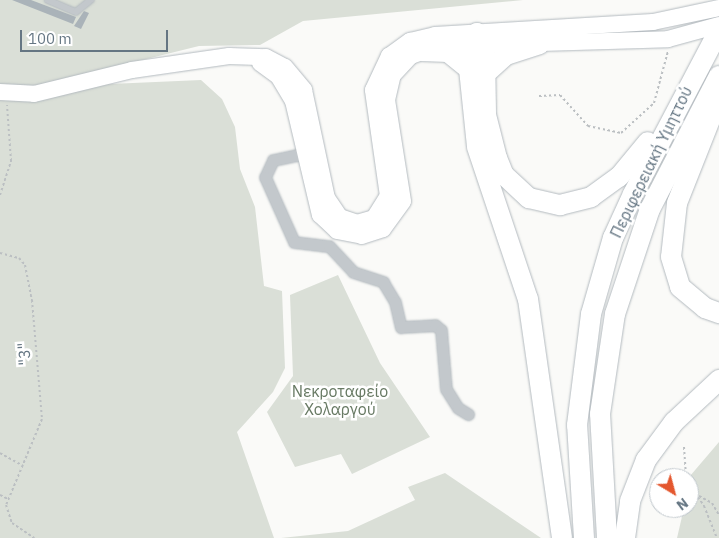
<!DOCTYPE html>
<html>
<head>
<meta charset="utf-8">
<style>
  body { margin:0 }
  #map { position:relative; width:719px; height:538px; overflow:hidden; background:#fafaf8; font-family:"IBM Plex Sans",sans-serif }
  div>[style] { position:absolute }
  .green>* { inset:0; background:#dadfd7 }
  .building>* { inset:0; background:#aab3b9 }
  .path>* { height:2px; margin-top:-1px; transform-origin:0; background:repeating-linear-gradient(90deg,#bbbfc2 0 2.5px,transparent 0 5px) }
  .roads { filter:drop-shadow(0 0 1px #b3babf) drop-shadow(0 0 1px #b3babf) }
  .lane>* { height:5.5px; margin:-2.75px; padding:0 2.75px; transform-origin:2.75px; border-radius:2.75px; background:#c3c8cc }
  .street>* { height:11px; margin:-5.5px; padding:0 5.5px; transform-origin:5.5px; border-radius:5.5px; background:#c3c8cc }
  .secondary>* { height:16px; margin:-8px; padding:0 8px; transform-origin:8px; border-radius:8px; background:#fff }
  .highway>* { height:20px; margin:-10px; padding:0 10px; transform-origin:10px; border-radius:10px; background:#fff }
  span { translate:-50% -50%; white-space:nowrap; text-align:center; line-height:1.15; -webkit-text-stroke:5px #fff; paint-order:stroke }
  .street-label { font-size:16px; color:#657683 }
  .park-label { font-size:16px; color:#687a64 }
  .north { position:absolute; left:649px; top:468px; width:50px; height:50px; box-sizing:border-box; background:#fff; border:1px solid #c1c8cd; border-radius:50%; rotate:143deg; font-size:14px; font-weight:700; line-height:20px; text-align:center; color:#657683 }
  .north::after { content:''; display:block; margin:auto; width:18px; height:22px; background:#e4572e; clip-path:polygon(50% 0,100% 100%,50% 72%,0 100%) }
  .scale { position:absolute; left:20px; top:30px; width:148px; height:22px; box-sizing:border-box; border:2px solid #657683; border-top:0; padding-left:6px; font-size:15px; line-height:18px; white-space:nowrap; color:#657683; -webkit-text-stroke:4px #fff; paint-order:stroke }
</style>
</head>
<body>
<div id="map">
  <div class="green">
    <i style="clip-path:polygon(0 0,523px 0,303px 21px,260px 45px,199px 46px,102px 70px,110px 84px,201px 80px,222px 99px,235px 127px,240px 169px,255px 207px,264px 286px,282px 291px,285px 368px,273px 392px,237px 432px,274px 538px,0 538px)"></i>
    <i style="clip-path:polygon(338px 275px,380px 363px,430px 437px,352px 474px,341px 454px,295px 467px,267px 412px,293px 376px,290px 295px)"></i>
    <i style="clip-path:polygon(719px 442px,719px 538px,677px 538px,684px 508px,689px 508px,690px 476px)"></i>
    <i style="clip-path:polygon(445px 473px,541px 538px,281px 538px,348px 531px,415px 500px,408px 487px)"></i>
  </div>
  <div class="building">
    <i style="clip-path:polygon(12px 0,31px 0,76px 17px,73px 24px)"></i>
    <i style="clip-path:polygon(84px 11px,89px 13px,81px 29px,74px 26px)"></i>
  </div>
  <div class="path">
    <i style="left:539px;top:96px;width:21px;rotate:-3deg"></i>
    <i style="left:560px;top:95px;width:42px;rotate:47.9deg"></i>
    <i style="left:588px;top:126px;width:34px;rotate:12deg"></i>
    <i style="left:621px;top:133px;width:45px;rotate:-42.3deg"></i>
    <i style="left:654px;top:103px;width:54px;rotate:-74.9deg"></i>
    <i style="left:0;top:195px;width:36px;rotate:-72deg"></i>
    <i style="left:11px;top:161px;width:56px;rotate:-94.1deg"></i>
    <i style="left:0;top:253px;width:20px;rotate:15deg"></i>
    <i style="left:19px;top:258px;width:9px;rotate:49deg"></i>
    <i style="left:25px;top:265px;width:36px;rotate:79deg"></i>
    <i style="left:32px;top:300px;width:119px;rotate:85.2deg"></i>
    <i style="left:42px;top:419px;width:93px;rotate:112.7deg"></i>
    <i style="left:6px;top:505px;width:19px;rotate:72deg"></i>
    <i style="left:12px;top:523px;width:27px;rotate:34deg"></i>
    <i style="left:684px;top:447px;width:31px;rotate:86deg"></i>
    <i style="left:0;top:453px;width:26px;rotate:29deg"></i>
    <i style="left:689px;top:485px;width:26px;rotate:54deg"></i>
    <i style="left:704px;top:506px;width:35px;rotate:68deg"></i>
    <i style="left:0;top:495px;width:9px;rotate:27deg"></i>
    <i style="left:699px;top:496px;width:15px;rotate:28deg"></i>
    <i style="left:712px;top:503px;width:14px;rotate:60deg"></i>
  </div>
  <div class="roads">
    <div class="lane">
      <i style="left:48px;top:0;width:30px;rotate:23deg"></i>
      <i style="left:76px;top:12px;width:19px;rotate:-39deg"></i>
    </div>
    <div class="street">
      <i style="left:311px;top:152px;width:39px;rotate:168deg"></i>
      <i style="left:273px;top:160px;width:19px;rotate:115deg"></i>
      <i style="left:265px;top:177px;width:71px;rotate:66deg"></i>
      <i style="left:294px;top:242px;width:35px;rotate:7deg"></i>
      <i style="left:329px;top:246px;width:35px;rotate:47deg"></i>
      <i style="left:353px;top:272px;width:32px;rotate:18deg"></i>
      <i style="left:383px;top:282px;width:23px;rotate:59deg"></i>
      <i style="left:395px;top:302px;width:26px;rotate:77deg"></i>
      <i style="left:401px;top:327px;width:34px;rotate:-3deg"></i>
      <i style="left:435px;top:325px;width:8px;rotate:40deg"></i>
      <i style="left:441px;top:330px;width:59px;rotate:85.2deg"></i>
      <i style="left:446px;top:389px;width:22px;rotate:58deg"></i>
      <i style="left:458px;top:408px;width:12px;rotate:31deg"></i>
    </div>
    <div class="secondary">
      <i style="left:260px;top:63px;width:22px;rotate:36deg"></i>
      <i style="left:278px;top:76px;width:29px;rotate:59deg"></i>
      <i style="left:293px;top:101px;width:117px;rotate:76.7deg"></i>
      <i style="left:320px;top:215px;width:23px;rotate:43deg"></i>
      <i style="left:337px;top:231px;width:25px;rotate:11deg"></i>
      <i style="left:362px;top:236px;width:22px;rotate:-18deg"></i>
      <i style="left:383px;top:229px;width:34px;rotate:-54deg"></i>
      <i style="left:403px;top:201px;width:102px;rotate:-99deg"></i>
      <i style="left:387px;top:100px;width:26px;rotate:-77deg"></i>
      <i style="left:393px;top:75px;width:26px;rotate:-47deg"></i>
      <i style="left:411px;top:56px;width:29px;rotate:-20deg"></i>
      <i style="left:438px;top:46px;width:230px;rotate:-1.7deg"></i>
      <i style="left:668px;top:39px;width:53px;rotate:-15.4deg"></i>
      <i style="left:0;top:92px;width:34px;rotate:3deg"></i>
      <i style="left:34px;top:94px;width:101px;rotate:-13.8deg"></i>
      <i style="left:132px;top:70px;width:98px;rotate:-8.2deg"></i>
      <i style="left:229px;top:56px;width:37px;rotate:2deg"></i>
      <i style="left:266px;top:57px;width:21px;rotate:28deg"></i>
      <i style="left:285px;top:67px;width:30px;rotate:50deg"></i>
      <i style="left:304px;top:90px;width:110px;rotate:78deg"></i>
      <i style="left:327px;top:198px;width:23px;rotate:56deg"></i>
      <i style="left:340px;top:217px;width:18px;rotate:19deg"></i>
      <i style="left:357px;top:223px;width:18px;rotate:-16deg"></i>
      <i style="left:374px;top:218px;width:26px;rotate:-58deg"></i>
      <i style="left:388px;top:196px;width:107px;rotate:-98.1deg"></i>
      <i style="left:373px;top:90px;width:38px;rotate:-65deg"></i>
      <i style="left:389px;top:56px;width:26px;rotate:-36deg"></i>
      <i style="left:410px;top:41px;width:26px;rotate:-13deg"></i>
      <i style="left:435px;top:35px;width:218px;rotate:-3.4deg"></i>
      <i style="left:653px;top:22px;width:67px;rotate:-12deg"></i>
    </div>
    <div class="highway">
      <i style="left:477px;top:33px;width:37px;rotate:103deg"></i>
      <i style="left:469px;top:69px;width:78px;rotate:84.1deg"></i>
      <i style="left:477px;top:147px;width:160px;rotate:71.5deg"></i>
      <i style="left:528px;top:299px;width:241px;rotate:81.9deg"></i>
      <i style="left:477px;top:33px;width:24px;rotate:71deg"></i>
      <i style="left:485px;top:56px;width:59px;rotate:89deg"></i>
      <i style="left:486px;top:115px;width:44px;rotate:75.7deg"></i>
      <i style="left:497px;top:158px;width:18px;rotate:68deg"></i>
      <i style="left:504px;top:175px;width:34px;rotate:43deg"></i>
      <i style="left:529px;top:198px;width:32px;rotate:13deg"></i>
      <i style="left:560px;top:205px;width:32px;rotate:-14deg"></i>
      <i style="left:591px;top:197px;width:34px;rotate:-36deg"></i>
      <i style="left:619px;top:177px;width:45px;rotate:-50.4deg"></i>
      <i style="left:422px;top:51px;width:26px;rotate:2deg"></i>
      <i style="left:448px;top:52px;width:27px;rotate:39deg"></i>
      <i style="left:486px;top:73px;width:27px;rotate:-42deg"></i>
      <i style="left:506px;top:55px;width:35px;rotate:-18deg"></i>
      <i style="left:719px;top:97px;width:114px;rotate:111.6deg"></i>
      <i style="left:677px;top:203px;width:54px;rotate:96.3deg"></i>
      <i style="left:671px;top:257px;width:31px;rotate:73deg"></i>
      <i style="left:680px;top:287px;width:33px;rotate:40deg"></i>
      <i style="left:705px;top:308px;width:15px;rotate:20deg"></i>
      <i style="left:584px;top:538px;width:113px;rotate:-93.5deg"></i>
      <i style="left:577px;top:425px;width:112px;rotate:-82.8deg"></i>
      <i style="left:591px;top:314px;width:79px;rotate:-73.9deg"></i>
      <i style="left:613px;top:238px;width:48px;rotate:-65.6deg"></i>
      <i style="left:633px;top:194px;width:185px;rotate:-62.3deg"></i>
      <i style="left:607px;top:538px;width:124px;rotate:-93.2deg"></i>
      <i style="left:600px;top:414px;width:101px;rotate:-81.5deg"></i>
      <i style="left:615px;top:314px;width:111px;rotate:-71.6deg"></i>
      <i style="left:650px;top:209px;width:150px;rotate:-62.6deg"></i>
      <i style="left:625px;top:538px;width:37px;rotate:-82deg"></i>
      <i style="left:630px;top:501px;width:44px;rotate:-68.7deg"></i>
      <i style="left:646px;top:460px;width:47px;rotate:-53.6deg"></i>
      <i style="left:674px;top:422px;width:62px;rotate:-43deg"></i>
    </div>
  </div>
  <div class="street-label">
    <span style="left:651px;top:162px;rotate:-64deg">Περιφερειακή Υμηττού</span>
    <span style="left:24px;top:354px;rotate:-94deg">"3"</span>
  </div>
  <div class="park-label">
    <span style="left:340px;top:400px">Νεκροταφείο<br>Χολαργού</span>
  </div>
  <div class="north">N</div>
  <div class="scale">100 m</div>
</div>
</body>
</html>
